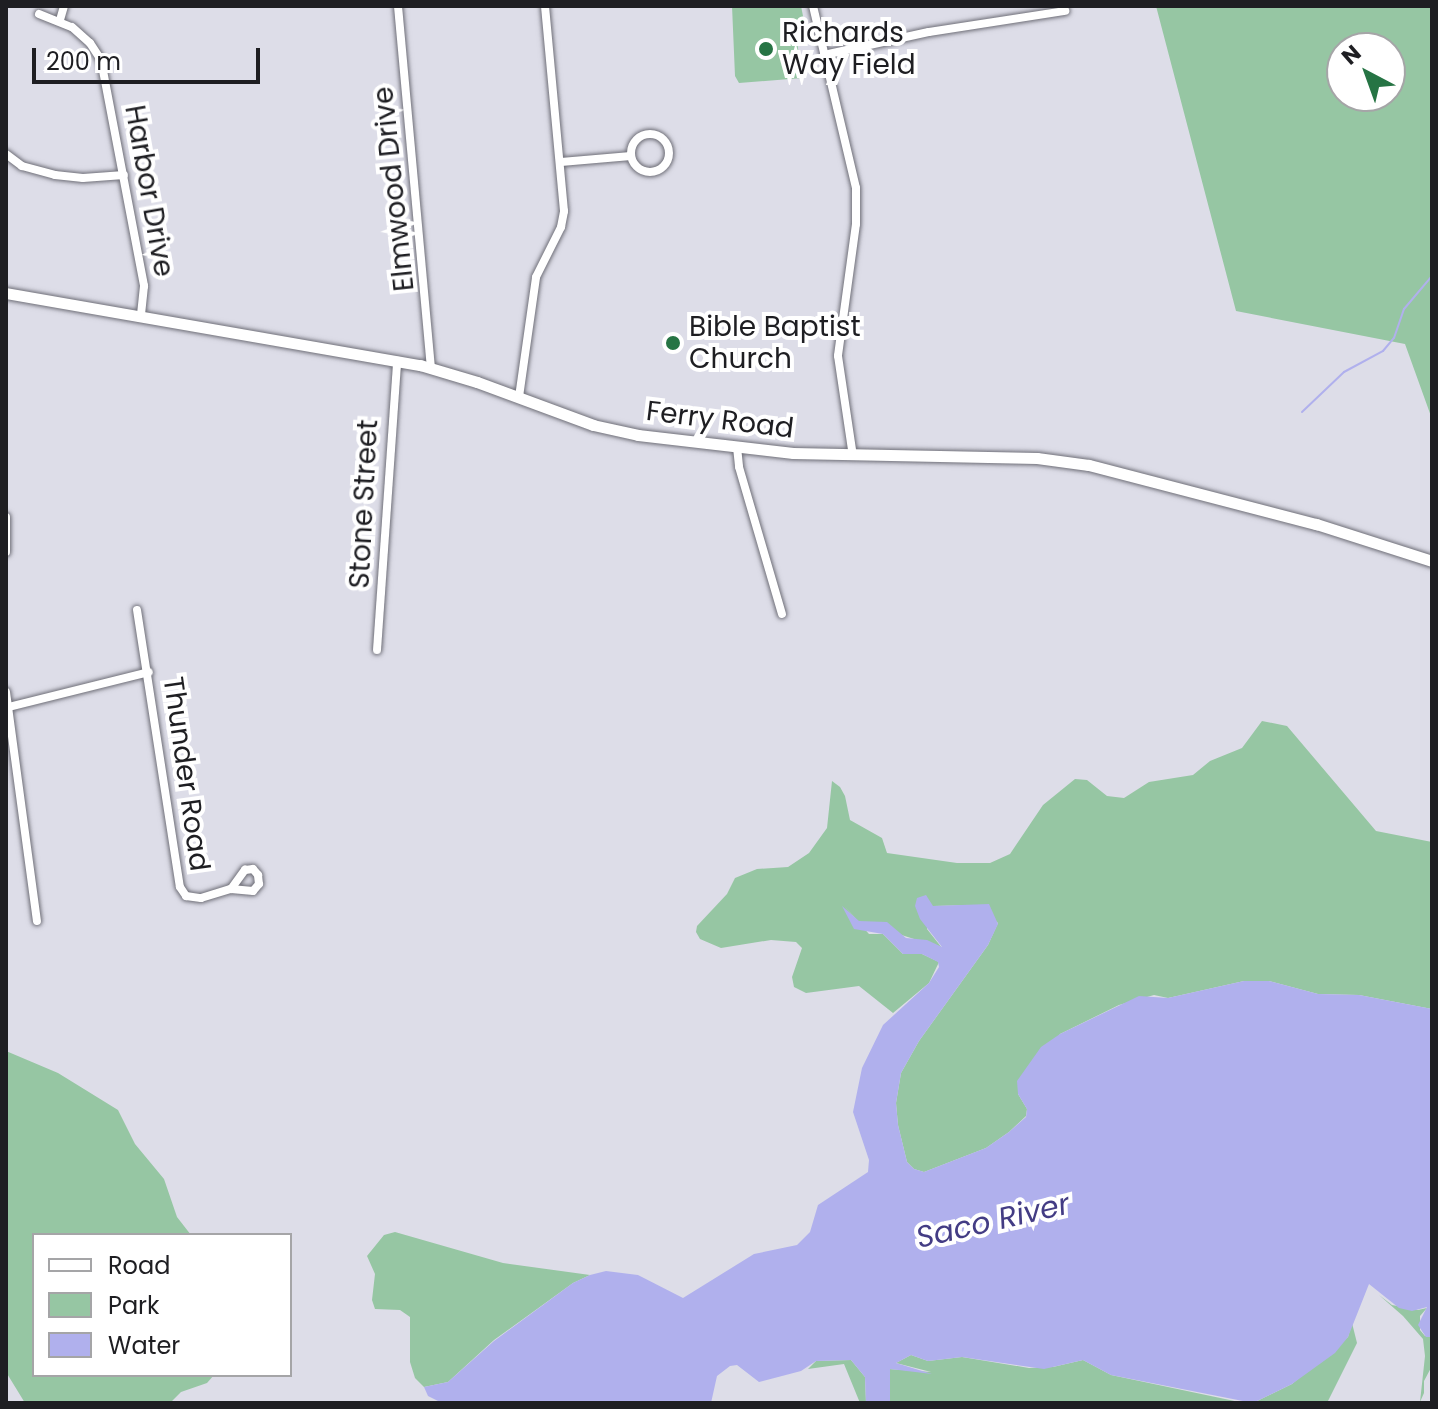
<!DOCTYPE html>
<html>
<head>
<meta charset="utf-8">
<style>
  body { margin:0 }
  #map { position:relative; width:1438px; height:1409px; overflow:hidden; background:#dddde8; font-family:Poppins,sans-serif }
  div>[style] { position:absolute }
  .green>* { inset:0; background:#96c6a3 }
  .water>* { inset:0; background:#b0b0ed }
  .stream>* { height:2px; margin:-1px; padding:0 1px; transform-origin:1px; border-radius:1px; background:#b0b0ed }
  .roads { filter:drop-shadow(0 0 2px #6f6f78) drop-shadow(0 0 2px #6f6f78) }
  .minor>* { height:8px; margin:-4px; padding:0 4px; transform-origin:4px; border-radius:4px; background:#fff }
  .minor>.ring { margin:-4px; padding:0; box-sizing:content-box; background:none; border:8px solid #fff; border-radius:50% }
  .secondary>* { height:11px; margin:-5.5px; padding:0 5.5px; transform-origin:5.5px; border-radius:5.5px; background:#fff }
  .dots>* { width:22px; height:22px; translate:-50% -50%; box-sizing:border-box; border:4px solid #fff; border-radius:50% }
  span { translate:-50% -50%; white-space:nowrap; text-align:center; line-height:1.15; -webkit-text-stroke:8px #fff; paint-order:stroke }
  .poi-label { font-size:28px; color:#1e1e22 }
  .left { translate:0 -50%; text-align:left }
  .street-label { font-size:28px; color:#1e1e22 }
  .water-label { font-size:30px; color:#433c84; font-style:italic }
  .frame { position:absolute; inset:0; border:8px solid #1e1e22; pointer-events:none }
  .legend { position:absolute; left:32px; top:1233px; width:260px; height:144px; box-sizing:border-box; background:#fff; border:2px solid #a5a5a7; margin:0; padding:10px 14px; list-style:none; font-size:24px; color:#1e1e22 }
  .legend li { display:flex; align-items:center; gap:16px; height:40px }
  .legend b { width:40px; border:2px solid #a5a5a7 }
  .north { position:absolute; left:1326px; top:32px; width:80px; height:80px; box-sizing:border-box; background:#fff; border:2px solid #a5a5a7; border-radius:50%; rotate:319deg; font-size:22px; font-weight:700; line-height:32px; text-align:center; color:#1e1e22 }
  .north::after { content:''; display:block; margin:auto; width:28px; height:36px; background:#267444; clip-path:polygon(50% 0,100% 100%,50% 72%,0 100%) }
  .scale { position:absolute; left:32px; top:48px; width:228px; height:36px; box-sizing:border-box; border:4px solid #1e1e22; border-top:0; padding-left:10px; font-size:24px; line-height:28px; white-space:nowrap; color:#1e1e22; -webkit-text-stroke:6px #fff; paint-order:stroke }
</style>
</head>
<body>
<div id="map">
  <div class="green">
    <i style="clip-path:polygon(732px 6px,801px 6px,804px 21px,795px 26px,802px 78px,739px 83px,735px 76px)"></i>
    <i style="clip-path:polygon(evenodd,1156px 6px,1432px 6px,1432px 419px,1405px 344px,1236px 311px,1156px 6px,1342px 48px,1390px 48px,1390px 96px,1342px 96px,1342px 48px)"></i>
    <i style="clip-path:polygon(1262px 721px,1287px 726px,1376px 831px,1432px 842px,1432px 1009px,1359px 995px,1318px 994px,1269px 981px,1244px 981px,1168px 998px,1154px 995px,1119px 1005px,1060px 1034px,1018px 1094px,1027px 1109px,1026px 1116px,1009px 1132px,986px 1148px,924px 1172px,914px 1169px,907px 1162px,898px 1125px,896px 1103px,901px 1073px,919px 1041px,988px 945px,998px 923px,976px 905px,933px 906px,927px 929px,942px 948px,858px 921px,844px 906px,869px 934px,883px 934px,903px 954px,922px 954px,939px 962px,929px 983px,893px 1013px,859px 986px,806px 993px,794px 987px,792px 977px,802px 948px,796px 942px,771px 940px,721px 948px,700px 939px,696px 932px,697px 926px,727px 894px,735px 878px,757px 869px,788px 867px,809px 853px,827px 828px,832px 781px,840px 787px,845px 796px,850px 820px,882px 838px,887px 853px,957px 863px,990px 863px,1010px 854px,1043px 805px,1075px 779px,1087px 780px,1107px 796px,1124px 798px,1149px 782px,1193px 775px,1210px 761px,1242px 748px)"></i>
    <i style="clip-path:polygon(6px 1051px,58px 1073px,118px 1110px,135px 1144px,164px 1179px,177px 1217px,191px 1235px,34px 1235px,34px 1375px,214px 1375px,207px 1383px,181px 1392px,170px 1403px,25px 1403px,6px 1372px)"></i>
    <i style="clip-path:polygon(395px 1232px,503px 1263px,590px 1275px,573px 1283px,494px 1340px,448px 1382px,424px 1387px,415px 1378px,410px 1362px,410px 1317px,400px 1310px,375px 1309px,372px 1300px,375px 1274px,367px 1256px,384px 1235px)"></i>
    <i style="clip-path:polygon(1379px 1295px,1392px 1305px,1418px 1310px,1427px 1308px,1420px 1316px,1420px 1330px,1425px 1336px,1432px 1337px,1432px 1366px,1424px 1381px,1424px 1393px,1420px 1402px,1425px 1356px,1423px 1339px,1403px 1316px)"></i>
    <i style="clip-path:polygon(1352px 1323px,1357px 1343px,1327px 1403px,1253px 1403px,1292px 1384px,1348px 1337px)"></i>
    <i style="clip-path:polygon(911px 1355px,928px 1361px,962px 1357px,1029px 1368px,1053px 1367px,1083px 1360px,1111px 1375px,1244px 1403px,890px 1403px,889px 1369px,931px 1372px,896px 1363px)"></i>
    <i style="clip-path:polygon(851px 1360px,865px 1377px,866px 1403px,860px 1403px,844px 1364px,808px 1369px,816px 1361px)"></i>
  </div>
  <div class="water">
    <i style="clip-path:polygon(926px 895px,933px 906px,989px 904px,998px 924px,988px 945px,919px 1041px,901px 1073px,896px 1103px,898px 1125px,907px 1162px,914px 1169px,924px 1172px,986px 1148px,1009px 1132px,1026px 1117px,1027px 1109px,1018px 1094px,1017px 1081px,1041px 1047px,1060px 1034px,1139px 996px,1168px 998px,1244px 981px,1269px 981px,1318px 994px,1359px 995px,1432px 1009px,1432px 1337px,1426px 1337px,1418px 1325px,1427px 1307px,1412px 1311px,1399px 1308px,1369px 1284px,1348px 1337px,1335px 1353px,1292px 1384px,1253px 1403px,1111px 1375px,1083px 1360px,1044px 1369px,962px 1357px,928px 1361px,911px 1355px,896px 1363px,932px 1374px,890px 1369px,890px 1403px,866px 1403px,865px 1377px,851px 1360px,816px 1361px,801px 1371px,759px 1382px,737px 1365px,730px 1366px,717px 1376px,711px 1403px,442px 1403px,428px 1396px,424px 1387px,448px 1382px,494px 1341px,573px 1283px,590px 1275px,606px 1271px,638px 1275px,683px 1298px,754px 1254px,797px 1245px,810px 1232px,818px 1205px,868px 1172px,869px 1160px,853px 1112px,862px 1068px,883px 1025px,929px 983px,939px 967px,938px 962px,922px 954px,903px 954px,883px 934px,854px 929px,842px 906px,859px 921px,887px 922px,906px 938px,927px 940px,942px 947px,920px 919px,915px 906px,917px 898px)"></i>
  </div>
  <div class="stream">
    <i style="left:1302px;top:412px;width:58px;rotate:-43.6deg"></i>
    <i style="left:1344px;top:372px;width:44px;rotate:-28.3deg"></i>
    <i style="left:1383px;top:351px;width:17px;rotate:-50deg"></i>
    <i style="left:1394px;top:338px;width:31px;rotate:-71deg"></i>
    <i style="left:1404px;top:309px;width:43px;rotate:-49.7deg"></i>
  </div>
  <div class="roads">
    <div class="minor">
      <i style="left:398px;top:6px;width:364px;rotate:84.8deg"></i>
      <i style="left:813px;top:6px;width:187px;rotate:76.7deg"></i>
      <i style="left:856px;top:188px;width:36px;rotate:90deg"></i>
      <i style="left:856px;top:224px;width:133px;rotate:97.8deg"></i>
      <i style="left:838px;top:356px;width:101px;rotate:81.5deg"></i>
      <i style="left:39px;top:14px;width:35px;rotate:22deg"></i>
      <i style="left:72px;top:27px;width:24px;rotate:42deg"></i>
      <i style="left:90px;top:43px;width:20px;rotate:57deg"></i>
      <i style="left:101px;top:60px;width:230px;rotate:79.2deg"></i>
      <i style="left:144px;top:286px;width:28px;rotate:96deg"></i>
      <i style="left:60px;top:20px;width:15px;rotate:-74deg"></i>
      <i style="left:824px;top:55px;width:107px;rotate:-12.4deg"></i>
      <i style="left:929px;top:32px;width:138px;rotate:-8.8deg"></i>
      <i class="ring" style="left:631px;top:134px;width:30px;height:30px"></i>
      <i style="left:6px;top:154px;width:20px;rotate:37deg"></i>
      <i style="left:22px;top:166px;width:34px;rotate:15deg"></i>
      <i style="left:55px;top:175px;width:28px;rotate:6deg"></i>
      <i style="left:83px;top:178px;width:41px;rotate:-4.2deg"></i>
      <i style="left:561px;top:162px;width:70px;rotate:-4.9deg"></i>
      <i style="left:519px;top:397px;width:121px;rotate:-81.9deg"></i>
      <i style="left:536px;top:277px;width:56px;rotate:-63.4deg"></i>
      <i style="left:561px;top:227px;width:16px;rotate:-79deg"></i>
      <i style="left:564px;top:211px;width:206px;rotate:-95.3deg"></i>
      <i style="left:737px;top:447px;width:20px;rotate:84deg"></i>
      <i style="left:739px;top:467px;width:153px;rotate:73.7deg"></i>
      <i style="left:6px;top:517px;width:35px;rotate:90deg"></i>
      <i style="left:137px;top:610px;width:280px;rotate:81.2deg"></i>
      <i style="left:180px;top:887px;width:11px;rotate:56deg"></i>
      <i style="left:186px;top:896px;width:15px;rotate:8deg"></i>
      <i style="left:201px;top:898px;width:31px;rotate:-17deg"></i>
      <i style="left:231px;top:889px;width:24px;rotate:-54deg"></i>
      <i style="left:245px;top:870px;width:8px;rotate:-7deg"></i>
      <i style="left:253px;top:869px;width:8px;rotate:50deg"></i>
      <i style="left:258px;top:875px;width:9px;rotate:84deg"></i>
      <i style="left:259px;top:884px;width:9px;rotate:131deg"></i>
      <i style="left:253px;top:891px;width:22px;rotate:-175deg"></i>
      <i style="left:377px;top:650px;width:290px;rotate:-86deg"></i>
      <i style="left:6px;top:692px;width:231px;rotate:82.3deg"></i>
      <i style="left:9px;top:707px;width:144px;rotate:-14deg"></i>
    </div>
    <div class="secondary">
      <i style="left:6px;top:293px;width:420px;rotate:9.9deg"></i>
      <i style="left:420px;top:365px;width:59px;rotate:16.6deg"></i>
      <i style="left:477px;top:382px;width:124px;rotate:20.3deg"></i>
      <i style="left:593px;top:425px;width:46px;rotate:12.5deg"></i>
      <i style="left:638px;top:435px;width:156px;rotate:6.6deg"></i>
      <i style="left:793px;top:453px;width:244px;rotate:1.2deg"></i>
      <i style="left:1037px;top:458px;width:52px;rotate:7.7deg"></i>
      <i style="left:1089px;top:465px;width:235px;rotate:14.6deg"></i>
      <i style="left:1316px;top:524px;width:122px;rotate:17.7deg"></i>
    </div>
  </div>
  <div class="dots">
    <i style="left:766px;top:49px;background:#267444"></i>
    <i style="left:673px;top:343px;background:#267444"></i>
  </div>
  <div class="poi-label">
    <span class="left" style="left:782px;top:49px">Richards<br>Way Field</span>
    <span class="left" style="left:689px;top:343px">Bible Baptist<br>Church</span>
  </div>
  <div class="street-label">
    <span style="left:394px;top:189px;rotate:-96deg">Elmwood Drive</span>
    <span style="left:149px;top:191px;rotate:80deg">Harbor Drive</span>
    <span style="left:720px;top:420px;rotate:7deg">Ferry Road</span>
    <span style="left:364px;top:504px;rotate:-87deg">Stone Street</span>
    <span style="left:186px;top:774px;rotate:82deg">Thunder Road</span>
  </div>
  <div class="water-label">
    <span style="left:993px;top:1221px;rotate:-13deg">Saco River</span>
  </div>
  <div class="frame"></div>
  <ul class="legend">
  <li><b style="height:10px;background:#fff"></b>Road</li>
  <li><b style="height:22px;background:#96c6a3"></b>Park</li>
  <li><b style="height:22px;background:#b0b0ed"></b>Water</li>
  </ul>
  <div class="north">N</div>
  <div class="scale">200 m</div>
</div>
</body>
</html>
